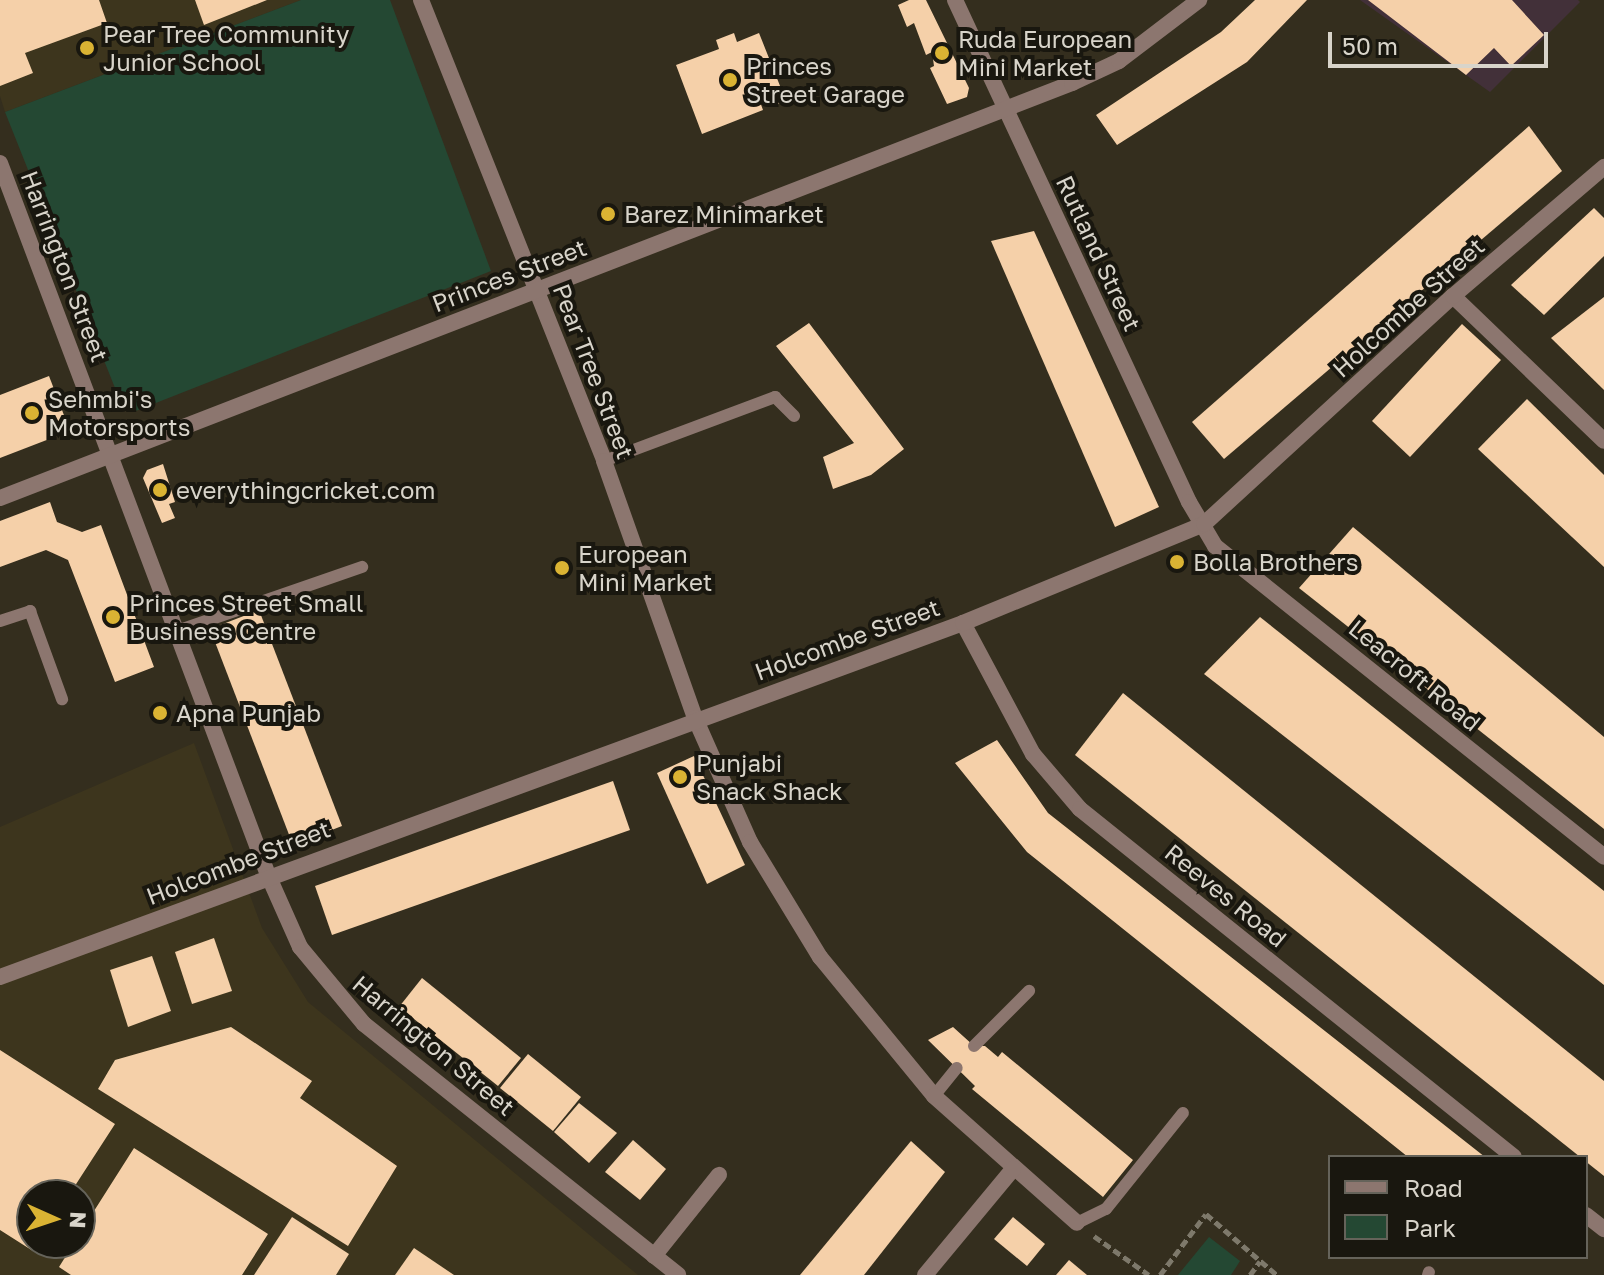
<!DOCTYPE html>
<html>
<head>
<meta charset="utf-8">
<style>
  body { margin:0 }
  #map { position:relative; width:1604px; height:1275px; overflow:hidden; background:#342e1e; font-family:"Golos Text",sans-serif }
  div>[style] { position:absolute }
  .commercial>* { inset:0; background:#423039 }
  .built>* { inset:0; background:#3d351d }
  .green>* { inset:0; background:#244833 }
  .building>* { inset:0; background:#f5d0a9 }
  .path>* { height:5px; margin-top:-2.5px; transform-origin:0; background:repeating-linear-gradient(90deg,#7e796b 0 8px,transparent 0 12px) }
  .lane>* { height:12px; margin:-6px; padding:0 6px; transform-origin:6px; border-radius:6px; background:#8c766f }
  .street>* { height:16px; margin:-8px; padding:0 8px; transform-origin:8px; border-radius:8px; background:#8c766f }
  .dots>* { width:22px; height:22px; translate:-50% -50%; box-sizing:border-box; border:4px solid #19170f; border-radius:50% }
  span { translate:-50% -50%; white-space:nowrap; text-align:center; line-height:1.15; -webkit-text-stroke:8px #19170f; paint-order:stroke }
  .poi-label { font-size:24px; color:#d8d4ca }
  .left { translate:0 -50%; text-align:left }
  .street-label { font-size:24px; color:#d8d4ca }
  .legend { position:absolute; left:1328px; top:1155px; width:260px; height:104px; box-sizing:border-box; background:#19170f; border:2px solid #65635a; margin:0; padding:10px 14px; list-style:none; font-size:24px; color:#d8d4ca }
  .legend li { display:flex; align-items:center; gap:16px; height:40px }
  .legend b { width:40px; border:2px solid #65635a }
  .north { position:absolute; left:16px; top:1179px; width:80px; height:80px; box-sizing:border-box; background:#19170f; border:2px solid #65635a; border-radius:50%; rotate:93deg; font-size:22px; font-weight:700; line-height:32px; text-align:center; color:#d8d4ca }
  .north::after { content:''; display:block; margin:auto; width:28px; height:36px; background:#dab333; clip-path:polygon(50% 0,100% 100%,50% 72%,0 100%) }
  .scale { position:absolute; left:1328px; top:32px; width:220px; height:36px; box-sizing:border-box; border:4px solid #d8d4ca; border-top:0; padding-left:10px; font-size:24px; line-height:28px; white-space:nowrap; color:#d8d4ca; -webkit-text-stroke:6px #19170f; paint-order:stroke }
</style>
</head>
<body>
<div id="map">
  <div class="commercial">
    <i style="clip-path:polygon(1360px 0,1578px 0,1580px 2px,1490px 92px)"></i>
  </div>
  <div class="built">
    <i style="clip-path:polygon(0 0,301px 0,5px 112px,0 96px)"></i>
    <i style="clip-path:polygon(evenodd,194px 743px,262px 928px,308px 1002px,638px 1275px,0 1275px,0 827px,194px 743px,32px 1195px,80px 1195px,80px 1243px,32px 1243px,32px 1195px)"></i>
  </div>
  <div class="green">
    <i style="clip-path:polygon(301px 0,390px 0,491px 271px,133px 412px,123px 408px,5px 112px)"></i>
    <i style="clip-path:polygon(1209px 1237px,1240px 1261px,1231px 1275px,1178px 1275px)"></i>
  </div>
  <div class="building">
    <i style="clip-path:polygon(0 0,99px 0,107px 23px,25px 53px,33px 73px,0 86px)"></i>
    <i style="clip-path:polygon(195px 0,267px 0,204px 25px)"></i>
    <i style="clip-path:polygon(909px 0,926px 0,969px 88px,967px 97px,947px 104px,930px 68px,934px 66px,932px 52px,926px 55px,914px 23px,907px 27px,898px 5px)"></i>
    <i style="clip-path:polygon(1255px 0,1307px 0,1247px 62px,1117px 145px,1096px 115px,1221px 32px)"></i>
    <i style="clip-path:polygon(1368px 0,1512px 0,1544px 35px,1511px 66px,1494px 48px,1466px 75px)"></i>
    <i style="clip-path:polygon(734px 33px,737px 42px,759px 33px,786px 101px,774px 106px,770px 95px,759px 99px,763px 110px,702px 134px,676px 65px,719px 49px,716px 40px)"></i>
    <i style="clip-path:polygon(1529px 126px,1562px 171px,1224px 459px,1192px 422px)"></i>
    <i style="clip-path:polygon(1594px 208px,1604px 218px,1604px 256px,1544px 315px,1511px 285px)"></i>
    <i style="clip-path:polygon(1034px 231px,1159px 507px,1115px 527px,991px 241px)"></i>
    <i style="clip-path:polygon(1604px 297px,1604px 390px,1551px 338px)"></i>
    <i style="clip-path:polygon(809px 323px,904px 449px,871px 475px,833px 489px,823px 457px,854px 443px,776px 346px)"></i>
    <i style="clip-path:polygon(1462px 324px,1501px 360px,1410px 457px,1372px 421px)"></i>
    <i style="clip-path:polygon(49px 376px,70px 431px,0 458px,0 395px)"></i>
    <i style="clip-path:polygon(1527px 399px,1604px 475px,1604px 567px,1478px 449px)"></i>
    <i style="clip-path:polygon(163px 464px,175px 502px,169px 504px,175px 518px,162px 523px,143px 478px,147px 470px)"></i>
    <i style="clip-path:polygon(50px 502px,57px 522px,82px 532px,101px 525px,154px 667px,115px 682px,68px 560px,46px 550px,0 567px,0 521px)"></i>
    <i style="clip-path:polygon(1353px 527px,1604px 737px,1604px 829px,1299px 588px)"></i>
    <i style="clip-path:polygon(259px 610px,342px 826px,293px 845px,210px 629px)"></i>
    <i style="clip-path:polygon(1260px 617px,1604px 891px,1604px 985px,1204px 674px)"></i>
    <i style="clip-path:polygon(1123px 693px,1604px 1081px,1604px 1176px,1075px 755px)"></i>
    <i style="clip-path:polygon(997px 740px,1048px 813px,1485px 1157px,1408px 1157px,1027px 852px,955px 763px)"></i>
    <i style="clip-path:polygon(694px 756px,745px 865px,707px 884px,657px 773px)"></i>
    <i style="clip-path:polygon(613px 781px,630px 830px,332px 935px,315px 886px)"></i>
    <i style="clip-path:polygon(214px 938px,232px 991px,192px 1004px,175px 952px)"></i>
    <i style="clip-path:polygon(152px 956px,171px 1011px,128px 1027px,110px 970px)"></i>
    <i style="clip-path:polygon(422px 978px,521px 1058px,498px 1086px,399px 1007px)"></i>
    <i style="clip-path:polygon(231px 1027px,312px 1081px,300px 1098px,397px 1166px,348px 1246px,98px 1089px,115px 1060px)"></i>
    <i style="clip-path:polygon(953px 1027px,974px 1046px,985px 1046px,998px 1057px,1002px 1052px,1133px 1160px,1103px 1197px,972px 1089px,975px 1086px,928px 1040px)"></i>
    <i style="clip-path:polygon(0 1050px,115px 1124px,69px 1195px,32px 1195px,32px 1243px,38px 1243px,33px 1251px,0 1230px)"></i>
    <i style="clip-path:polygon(528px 1054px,581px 1097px,553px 1131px,500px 1088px)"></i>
    <i style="clip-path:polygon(579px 1103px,617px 1133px,589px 1163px,554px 1132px)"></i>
    <i style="clip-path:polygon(633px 1140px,666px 1169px,640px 1200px,605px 1172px)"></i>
    <i style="clip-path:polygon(911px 1141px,945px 1172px,864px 1275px,800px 1275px)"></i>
    <i style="clip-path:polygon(134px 1148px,268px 1234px,242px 1275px,71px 1275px,59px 1267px,74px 1243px,80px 1243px,80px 1233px)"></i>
    <i style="clip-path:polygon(292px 1217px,349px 1254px,336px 1275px,254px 1275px)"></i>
    <i style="clip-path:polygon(1013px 1217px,1045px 1244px,1027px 1266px,994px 1239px)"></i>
    <i style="clip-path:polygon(414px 1248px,454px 1275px,395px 1275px)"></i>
    <i style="clip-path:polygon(1069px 1260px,1087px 1275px,1056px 1275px)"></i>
  </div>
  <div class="path">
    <i style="left:1094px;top:1236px;width:67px;rotate:35.3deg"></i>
    <i style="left:1160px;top:1275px;width:76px;rotate:-53deg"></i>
    <i style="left:1206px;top:1214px;width:94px;rotate:40.7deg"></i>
    <i style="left:1250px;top:1275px;width:17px;rotate:-54deg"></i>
  </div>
  <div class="lane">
    <i style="left:604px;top:461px;width:183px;rotate:-20.5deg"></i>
    <i style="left:775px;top:397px;width:27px;rotate:45deg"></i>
    <i style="left:0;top:621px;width:32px;rotate:-18deg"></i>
    <i style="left:30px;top:611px;width:94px;rotate:70deg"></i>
    <i style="left:177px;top:631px;width:196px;rotate:-19.1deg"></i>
    <i style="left:974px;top:1046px;width:78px;rotate:-45deg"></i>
    <i style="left:934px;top:1096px;width:36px;rotate:-51deg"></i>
    <i style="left:1077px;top:1223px;width:32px;rotate:-26deg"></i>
    <i style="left:1106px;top:1209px;width:123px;rotate:-51.3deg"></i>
    <i style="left:1428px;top:1275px;width:3px;rotate:-72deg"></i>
  </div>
  <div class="street">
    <i style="left:421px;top:0;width:496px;rotate:68.3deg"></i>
    <i style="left:604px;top:461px;width:273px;rotate:70.5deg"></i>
    <i style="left:695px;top:718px;width:136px;rotate:66.1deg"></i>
    <i style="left:750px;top:842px;width:135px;rotate:58.7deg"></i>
    <i style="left:820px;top:957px;width:180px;rotate:50.6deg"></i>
    <i style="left:934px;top:1096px;width:191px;rotate:41.6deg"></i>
    <i style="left:955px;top:0;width:554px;rotate:65.01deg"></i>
    <i style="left:1189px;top:502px;width:51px;rotate:59.4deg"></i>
    <i style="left:1215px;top:546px;width:498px;rotate:38.6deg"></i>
    <i style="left:0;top:163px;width:761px;rotate:69.37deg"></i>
    <i style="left:268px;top:875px;width:79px;rotate:66deg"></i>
    <i style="left:300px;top:947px;width:100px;rotate:50.3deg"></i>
    <i style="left:364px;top:1024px;width:402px;rotate:38.6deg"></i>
    <i style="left:1453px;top:296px;width:209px;rotate:43.8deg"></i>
    <i style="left:0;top:498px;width:1150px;rotate:-21.16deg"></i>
    <i style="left:1072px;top:83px;width:52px;rotate:-25.1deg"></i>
    <i style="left:1119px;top:61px;width:101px;rotate:-37.3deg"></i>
    <i style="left:963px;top:623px;width:149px;rotate:61.9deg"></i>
    <i style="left:1033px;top:754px;width:72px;rotate:49.5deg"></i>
    <i style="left:1080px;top:809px;width:556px;rotate:38.72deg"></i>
    <i style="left:0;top:977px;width:1026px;rotate:-20.18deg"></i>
    <i style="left:963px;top:623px;width:261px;rotate:-22.3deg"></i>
    <i style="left:1204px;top:524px;width:338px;rotate:-42.5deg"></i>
    <i style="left:1453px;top:296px;width:199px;rotate:-40.5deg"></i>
    <i style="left:1586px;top:1215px;width:23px;rotate:38deg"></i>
    <i style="left:654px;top:1256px;width:104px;rotate:-51.3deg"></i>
    <i style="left:925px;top:1275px;width:138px;rotate:-50.3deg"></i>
  </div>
  <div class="dots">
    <i style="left:87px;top:48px;background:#dab333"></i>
    <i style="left:942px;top:53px;background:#dab333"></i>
    <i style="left:730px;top:80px;background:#dab333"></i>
    <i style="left:608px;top:214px;background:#dab333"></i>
    <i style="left:32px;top:413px;background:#dab333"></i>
    <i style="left:160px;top:490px;background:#dab333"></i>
    <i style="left:1177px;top:562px;background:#dab333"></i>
    <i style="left:562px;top:568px;background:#dab333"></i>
    <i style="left:113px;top:617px;background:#dab333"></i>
    <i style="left:160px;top:713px;background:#dab333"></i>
    <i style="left:680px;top:777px;background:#dab333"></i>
  </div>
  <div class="poi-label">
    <span class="left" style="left:103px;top:48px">Pear Tree Community<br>Junior School</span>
    <span class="left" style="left:958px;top:53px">Ruda European<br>Mini Market</span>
    <span class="left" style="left:746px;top:80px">Princes<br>Street Garage</span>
    <span class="left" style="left:624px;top:214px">Barez Minimarket</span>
    <span class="left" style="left:48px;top:413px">Sehmbi's<br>Motorsports</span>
    <span class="left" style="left:176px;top:490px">everythingcricket.com</span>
    <span class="left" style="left:578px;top:568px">European<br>Mini Market</span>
    <span class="left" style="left:1193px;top:562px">Bolla Brothers</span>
    <span class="left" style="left:129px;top:617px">Princes Street Small<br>Business Centre</span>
    <span class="left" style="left:176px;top:713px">Apna Punjab</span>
    <span class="left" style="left:696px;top:777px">Punjabi<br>Snack Shack</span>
  </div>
  <div class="street-label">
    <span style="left:1099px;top:253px;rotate:65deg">Rutland Street</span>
    <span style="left:65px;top:266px;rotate:69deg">Harrington Street</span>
    <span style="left:509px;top:275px;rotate:-21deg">Princes Street</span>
    <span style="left:1408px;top:307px;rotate:-42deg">Holcombe Street</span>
    <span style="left:594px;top:371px;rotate:69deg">Pear Tree Street</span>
    <span style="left:847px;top:639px;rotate:-20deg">Holcombe Street</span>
    <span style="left:1415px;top:675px;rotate:39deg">Leacroft Road</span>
    <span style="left:238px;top:862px;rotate:-21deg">Holcombe Street</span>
    <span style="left:1226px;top:895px;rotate:39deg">Reeves Road</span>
    <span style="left:434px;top:1045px;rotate:40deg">Harrington Street</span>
  </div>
  <ul class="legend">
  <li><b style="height:10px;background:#8c766f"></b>Road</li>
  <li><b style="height:22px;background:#244833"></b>Park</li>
  </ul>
  <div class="north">N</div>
  <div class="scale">50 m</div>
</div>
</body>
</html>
